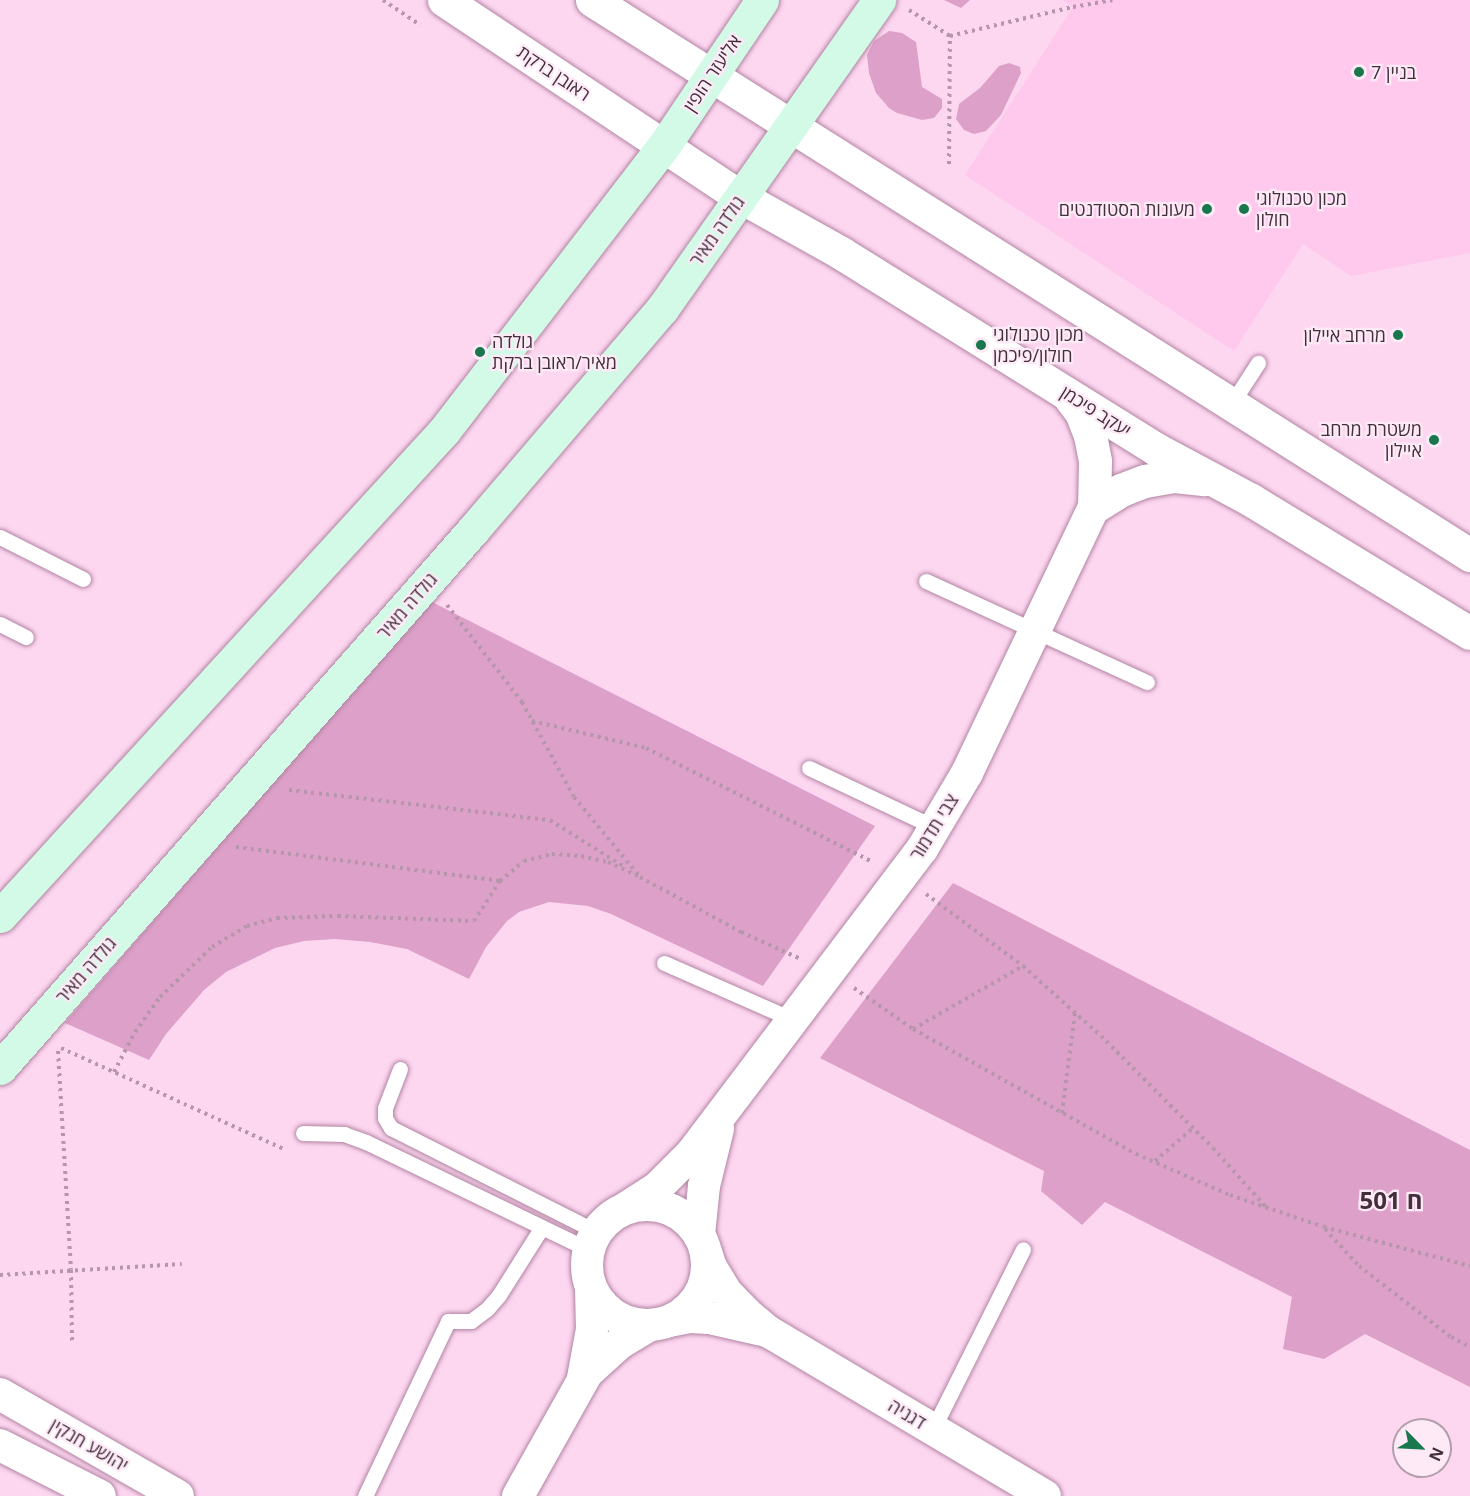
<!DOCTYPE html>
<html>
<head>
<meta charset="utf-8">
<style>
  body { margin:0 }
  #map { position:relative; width:1470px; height:1496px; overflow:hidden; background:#fdd6f0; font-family:"Open Sans","Noto Sans Hebrew",sans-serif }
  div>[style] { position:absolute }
  .built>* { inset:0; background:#ffc8ed }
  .green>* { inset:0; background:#dda0c9 }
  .path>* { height:4px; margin-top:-2px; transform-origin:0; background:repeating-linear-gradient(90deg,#b596ab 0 3px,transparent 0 7.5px) }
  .roads { filter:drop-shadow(0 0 2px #b184a2) drop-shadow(0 0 2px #b184a2) }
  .service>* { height:15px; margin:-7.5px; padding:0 7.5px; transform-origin:7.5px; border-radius:7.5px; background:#fff }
  .minor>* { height:32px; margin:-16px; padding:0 16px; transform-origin:16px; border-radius:16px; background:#fff }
  .minor>.ring { margin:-16px; padding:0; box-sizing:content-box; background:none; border:32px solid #fff; border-radius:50% }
  .tertiary>* { height:33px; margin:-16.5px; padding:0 16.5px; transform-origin:16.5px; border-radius:16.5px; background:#fff }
  .secondary>* { height:33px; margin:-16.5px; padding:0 16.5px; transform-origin:16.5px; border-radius:16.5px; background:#d2fae6 }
  .dots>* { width:16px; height:16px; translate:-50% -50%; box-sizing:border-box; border:3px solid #feeaf7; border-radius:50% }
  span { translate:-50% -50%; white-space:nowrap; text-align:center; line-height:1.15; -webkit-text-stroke:4.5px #feeaf7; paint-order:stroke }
  .poi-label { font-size:18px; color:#422f3c }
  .left { translate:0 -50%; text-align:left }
  .right { translate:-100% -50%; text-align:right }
  .street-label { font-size:18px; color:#422f3c }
  .district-label { font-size:24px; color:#422f3c; font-weight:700 }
  .north { position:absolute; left:1392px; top:1418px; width:60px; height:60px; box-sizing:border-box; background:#feeaf7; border:2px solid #b39fac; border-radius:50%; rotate:114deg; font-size:16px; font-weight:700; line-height:24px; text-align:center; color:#422f3c }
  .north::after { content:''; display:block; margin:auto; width:21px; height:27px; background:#18774d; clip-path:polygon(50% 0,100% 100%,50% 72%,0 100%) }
</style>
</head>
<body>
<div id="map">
  <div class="built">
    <i style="clip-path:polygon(1063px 0,1470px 0,1470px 253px,1351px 276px,1303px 244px,1234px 351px,965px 175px,1073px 7px)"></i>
  </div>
  <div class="green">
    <i style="clip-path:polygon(944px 0,970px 0,961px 8px)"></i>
    <i style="clip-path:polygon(889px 31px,902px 33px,916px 42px,922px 87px,942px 99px,942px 108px,934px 118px,922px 120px,897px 113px,889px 108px,876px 93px,869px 73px,867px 55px,874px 41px)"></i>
    <i style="clip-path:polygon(1009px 63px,1020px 67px,1021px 73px,1001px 115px,986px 131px,974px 134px,964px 130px,956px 119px,959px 104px,980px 88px,999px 66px)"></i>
    <i style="clip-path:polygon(430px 601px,875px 826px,763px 986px,611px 914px,588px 906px,549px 902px,519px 912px,507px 921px,486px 947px,469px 979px,407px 949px,370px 942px,335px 939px,304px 941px,275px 948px,226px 972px,204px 990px,166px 1034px,149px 1060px,65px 1023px)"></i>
    <i style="clip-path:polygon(953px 883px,1470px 1150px,1470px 1387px,1365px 1334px,1324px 1359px,1283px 1349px,1292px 1297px,1105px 1202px,1082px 1225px,1041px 1191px,1044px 1171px,820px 1058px)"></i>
  </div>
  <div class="path">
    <i style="left:383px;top:0;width:45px;rotate:34deg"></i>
    <i style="left:909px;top:10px;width:49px;rotate:32.4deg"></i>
    <i style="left:950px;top:36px;width:126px;rotate:-13.3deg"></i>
    <i style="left:1073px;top:7px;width:40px;rotate:-10deg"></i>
    <i style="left:949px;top:164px;width:128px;rotate:-89.6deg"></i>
    <i style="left:447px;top:605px;width:123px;rotate:52.3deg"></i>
    <i style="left:522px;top:702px;width:108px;rotate:61.3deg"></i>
    <i style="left:574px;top:797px;width:104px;rotate:50.5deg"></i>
    <i style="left:640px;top:877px;width:115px;rotate:28.6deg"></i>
    <i style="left:741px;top:932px;width:66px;rotate:24.2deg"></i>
    <i style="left:532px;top:721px;width:117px;rotate:13.3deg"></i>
    <i style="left:646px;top:748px;width:254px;rotate:26.7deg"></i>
    <i style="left:289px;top:790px;width:263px;rotate:6.6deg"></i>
    <i style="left:550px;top:820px;width:90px;rotate:32.3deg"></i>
    <i style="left:236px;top:847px;width:266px;rotate:7.3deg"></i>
    <i style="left:926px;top:894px;width:121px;rotate:36.6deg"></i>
    <i style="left:1023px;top:966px;width:105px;rotate:41.9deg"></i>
    <i style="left:1101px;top:1036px;width:158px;rotate:45deg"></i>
    <i style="left:1213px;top:1148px;width:79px;rotate:48.1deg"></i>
    <i style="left:854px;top:988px;width:72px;rotate:34.8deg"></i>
    <i style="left:913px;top:1029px;width:256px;rotate:29.3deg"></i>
    <i style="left:1136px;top:1154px;width:103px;rotate:23.6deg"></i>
    <i style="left:1230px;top:1195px;width:99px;rotate:18.8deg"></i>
    <i style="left:1324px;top:1227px;width:151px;rotate:15deg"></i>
    <i style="left:913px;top:1029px;width:127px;rotate:-29.8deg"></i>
    <i style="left:61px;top:1048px;width:247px;rotate:24.4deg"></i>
    <i style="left:58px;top:1051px;width:219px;rotate:86.6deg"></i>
    <i style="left:71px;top:1270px;width:71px;rotate:89.2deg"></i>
    <i style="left:114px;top:1072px;width:45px;rotate:-62.3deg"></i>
    <i style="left:135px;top:1032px;width:43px;rotate:-54.5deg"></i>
    <i style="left:160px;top:997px;width:72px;rotate:-43.9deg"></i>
    <i style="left:212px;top:947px;width:41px;rotate:-31deg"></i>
    <i style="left:247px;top:926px;width:31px;rotate:-15deg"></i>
    <i style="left:277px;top:918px;width:61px;rotate:-1.9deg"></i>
    <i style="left:338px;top:916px;width:136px;rotate:2.1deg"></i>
    <i style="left:474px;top:921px;width:48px;rotate:-57deg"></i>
    <i style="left:500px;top:881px;width:31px;rotate:-40deg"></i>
    <i style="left:524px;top:861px;width:29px;rotate:-14deg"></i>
    <i style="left:552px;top:854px;width:29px;rotate:4deg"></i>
    <i style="left:581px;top:856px;width:28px;rotate:13deg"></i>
    <i style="left:608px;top:862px;width:33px;rotate:25deg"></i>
    <i style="left:1062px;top:1113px;width:101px;rotate:-82.6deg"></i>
    <i style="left:1155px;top:1161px;width:50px;rotate:-41deg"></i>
    <i style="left:1325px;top:1229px;width:50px;rotate:47.4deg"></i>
    <i style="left:1359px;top:1266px;width:116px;rotate:37.7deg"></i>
    <i style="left:1451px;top:1337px;width:21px;rotate:28deg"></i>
    <i style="left:0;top:1275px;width:182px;rotate:-3.5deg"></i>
  </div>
  <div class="roads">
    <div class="service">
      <i style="left:1232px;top:403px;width:48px;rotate:-57deg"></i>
      <i style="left:0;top:537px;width:93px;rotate:26.8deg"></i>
      <i style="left:926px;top:581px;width:243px;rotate:24.6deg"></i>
      <i style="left:0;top:624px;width:29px;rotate:27deg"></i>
      <i style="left:809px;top:768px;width:140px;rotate:25.3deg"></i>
      <i style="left:664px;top:963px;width:142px;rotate:23.7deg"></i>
      <i style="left:400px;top:1069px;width:42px;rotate:111deg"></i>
      <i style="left:385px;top:1108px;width:10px;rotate:90deg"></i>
      <i style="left:385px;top:1118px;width:12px;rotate:59deg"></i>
      <i style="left:391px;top:1128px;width:231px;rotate:26.8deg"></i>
      <i style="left:303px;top:1133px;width:41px;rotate:1.4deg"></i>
      <i style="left:344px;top:1134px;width:23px;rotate:20deg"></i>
      <i style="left:366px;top:1142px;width:248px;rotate:25.8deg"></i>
      <i style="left:933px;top:1429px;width:201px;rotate:-63.4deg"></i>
      <i style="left:365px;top:1496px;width:194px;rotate:-64.6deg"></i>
      <i style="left:448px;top:1321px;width:23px"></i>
      <i style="left:471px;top:1321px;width:20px;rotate:-37deg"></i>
      <i style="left:487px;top:1309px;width:18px;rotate:-49deg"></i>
      <i style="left:499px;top:1295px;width:80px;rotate:-57.7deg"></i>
    </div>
    <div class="minor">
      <i class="ring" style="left:587px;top:1205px;width:88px;height:88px"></i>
      <i style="left:626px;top:1208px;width:37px;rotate:-33deg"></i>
      <i style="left:657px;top:1188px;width:49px;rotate:-45deg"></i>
      <i style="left:692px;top:1153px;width:381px;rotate:-52.9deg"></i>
      <i style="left:922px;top:849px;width:88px;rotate:-59.4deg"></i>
      <i style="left:967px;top:773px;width:295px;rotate:-64.5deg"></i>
      <i style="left:699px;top:1235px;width:49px;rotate:-84.2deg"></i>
      <i style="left:704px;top:1186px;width:59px;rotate:-76.2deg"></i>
      <i style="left:706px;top:1252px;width:16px;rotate:72deg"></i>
      <i style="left:711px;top:1267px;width:29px;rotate:59deg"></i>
      <i style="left:726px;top:1292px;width:29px;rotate:46deg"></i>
      <i style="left:746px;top:1313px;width:30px;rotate:40deg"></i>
      <i style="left:769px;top:1332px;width:321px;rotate:30.7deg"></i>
      <i style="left:669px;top:1321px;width:21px;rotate:-11deg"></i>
      <i style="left:690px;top:1317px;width:19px;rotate:3deg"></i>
      <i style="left:709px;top:1318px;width:54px;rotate:12.8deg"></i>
      <i style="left:583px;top:1378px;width:50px;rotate:-79.6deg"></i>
      <i style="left:592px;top:1329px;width:42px;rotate:-91.4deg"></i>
      <i style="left:0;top:1394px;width:205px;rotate:29.8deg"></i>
      <i style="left:0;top:1445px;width:112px;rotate:27deg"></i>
      <i style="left:518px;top:1496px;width:141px;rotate:-60.7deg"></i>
      <i style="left:587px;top:1373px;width:45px;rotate:-42.3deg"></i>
      <i style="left:620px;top:1343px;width:35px;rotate:-31deg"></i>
    </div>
    <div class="tertiary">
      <i style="left:444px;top:0;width:356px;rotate:33.6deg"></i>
      <i style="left:741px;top:197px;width:115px;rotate:29.2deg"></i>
      <i style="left:841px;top:253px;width:371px;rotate:31.9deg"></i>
      <i style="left:1156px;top:449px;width:108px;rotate:28.2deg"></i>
      <i style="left:1251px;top:500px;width:256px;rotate:31.3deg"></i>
      <i style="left:592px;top:0;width:1039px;rotate:32.3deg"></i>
      <i style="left:1068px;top:395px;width:21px;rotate:53deg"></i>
      <i style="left:1081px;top:412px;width:25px;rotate:69deg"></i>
      <i style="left:1090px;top:435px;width:26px;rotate:79deg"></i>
      <i style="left:1095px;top:461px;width:46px;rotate:91.2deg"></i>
      <i style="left:1094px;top:507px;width:32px;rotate:-32deg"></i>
      <i style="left:1121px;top:490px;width:26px;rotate:-21deg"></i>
      <i style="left:1145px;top:481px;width:29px;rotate:-10deg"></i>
      <i style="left:1174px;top:476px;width:31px;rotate:6deg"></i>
    </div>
    <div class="secondary">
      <i style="left:0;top:916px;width:658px;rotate:-47.53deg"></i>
      <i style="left:444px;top:431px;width:359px;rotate:-52.4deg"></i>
      <i style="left:663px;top:147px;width:177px;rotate:-56deg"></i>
      <i style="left:0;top:1068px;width:716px;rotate:-48.68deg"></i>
      <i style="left:473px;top:530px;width:291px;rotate:-49.5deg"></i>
      <i style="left:662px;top:309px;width:378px;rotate:-54.9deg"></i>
    </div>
  </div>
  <div class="dots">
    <i style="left:1359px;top:72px;background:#18774d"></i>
    <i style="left:1207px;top:209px;background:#18774d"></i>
    <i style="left:1244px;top:209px;background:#18774d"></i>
    <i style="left:1398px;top:335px;background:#18774d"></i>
    <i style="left:981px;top:345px;background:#18774d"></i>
    <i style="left:480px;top:352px;background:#18774d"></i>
    <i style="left:1434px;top:440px;background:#18774d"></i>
  </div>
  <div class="poi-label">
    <span class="left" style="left:1371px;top:72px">בניין 7</span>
    <span class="left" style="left:1256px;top:209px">מכון טכנולוגי<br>חולון</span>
    <span class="right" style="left:1195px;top:209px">מעונות הסטודנטים</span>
    <span class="left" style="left:993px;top:345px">מכון טכנולוגי<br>חולון/פיכמן</span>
    <span class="right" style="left:1386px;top:335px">מרחב איילון</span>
    <span class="left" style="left:492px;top:352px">גולדה<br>מאיר/ראובן ברקת</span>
    <span class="right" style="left:1422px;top:440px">משטרת מרחב<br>איילון</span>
  </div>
  <div class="street-label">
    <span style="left:554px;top:73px;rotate:34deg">ראובן ברקת</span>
    <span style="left:712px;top:73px;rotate:-56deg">אליעזר הופין</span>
    <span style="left:717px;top:231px;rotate:-55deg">גולדה מאיר</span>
    <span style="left:1096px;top:411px;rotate:32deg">יעקב פיכמן</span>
    <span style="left:407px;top:606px;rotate:-49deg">גולדה מאיר</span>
    <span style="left:934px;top:827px;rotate:-58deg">צבי תדמור</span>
    <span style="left:86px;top:970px;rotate:-49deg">גולדה מאיר</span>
    <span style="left:907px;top:1414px;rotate:31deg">דגניה</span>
    <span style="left:89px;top:1445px;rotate:30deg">יהושע חנקין</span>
  </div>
  <div class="district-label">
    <span style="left:1391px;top:1200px">ח 501</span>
  </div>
  <div class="north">N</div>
</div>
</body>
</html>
